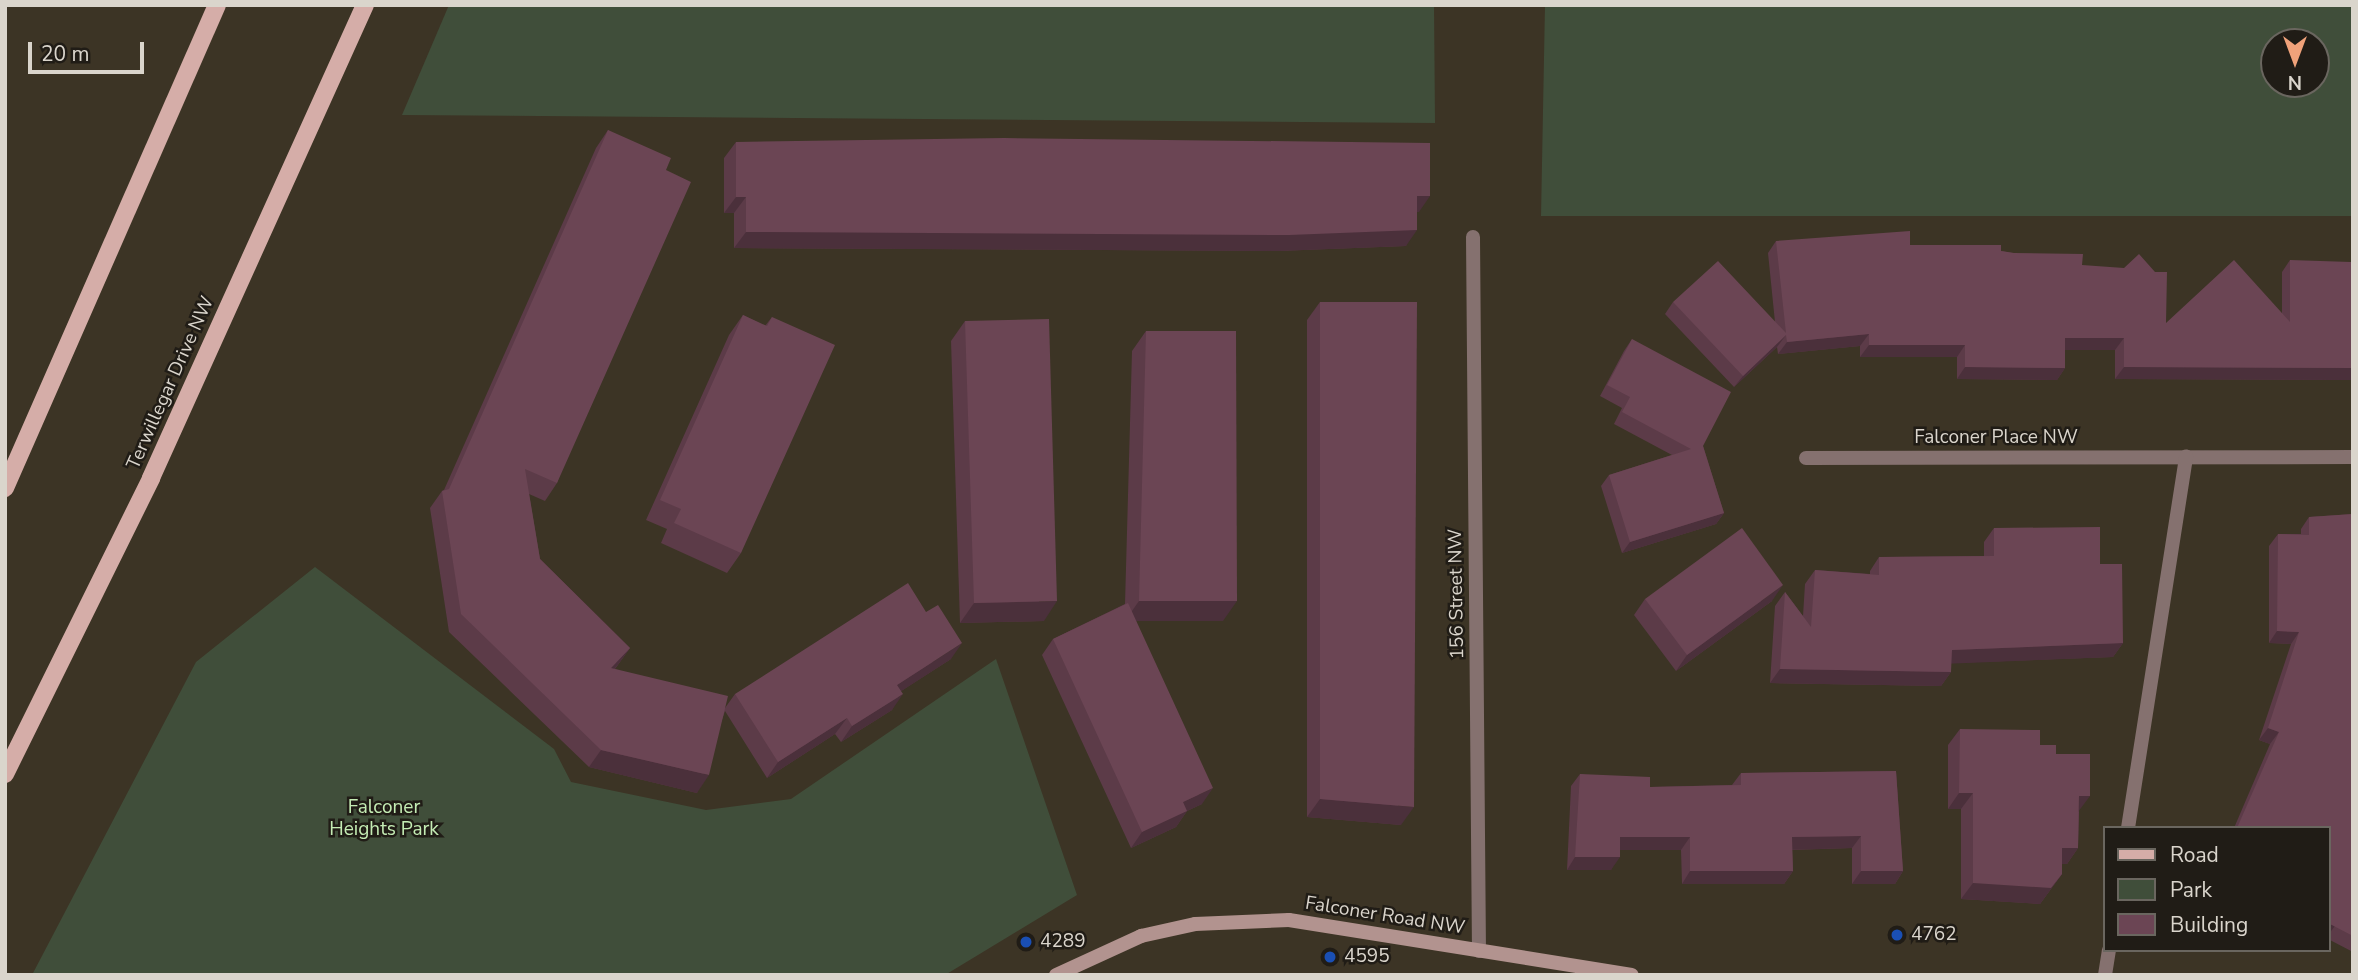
<!DOCTYPE html>
<html>
<head>
<meta charset="utf-8">
<style>
  body { margin:0 }
  #map { position:relative; width:2358px; height:980px; overflow:hidden; background:#3c3425; font-family:"Nunito Sans",sans-serif }
  div>[style] { position:absolute }
  .green>* { inset:0; background:#404e3a }
  .street>* { height:14px; margin:-7px; padding:0 7px; transform-origin:7px; border-radius:7px; background:#85716f }
  .secondary>* { height:14px; margin:-7px; padding:0 7px; transform-origin:7px; border-radius:7px; background:#b2938f }
  .primary>* { height:18px; margin:-9px; padding:0 9px; transform-origin:9px; border-radius:9px; background:#d5ada8 }
  .wall>* { inset:0; background:#5c3b48 }
  .shaded-wall>* { inset:0; background:#4b303b }
  .building>* { inset:0; background:#6b4554 }
  .dots>* { width:19px; height:19px; translate:-50% -50%; box-sizing:border-box; border:4px solid #201c16; border-radius:50% }
  span { translate:-50% -50%; white-space:nowrap; text-align:center; line-height:1.15; -webkit-text-stroke:5px #201c16; paint-order:stroke }
  .street-label { font-size:19px; color:#dad5cc }
  .park-label { font-size:19px; color:#c4ecb4 }
  .poi-label { font-size:19px; color:#dad5cc }
  .left { translate:0 -50%; text-align:left }
  .frame { position:absolute; inset:0; border:7px solid #dad5cc; pointer-events:none }
  .legend { position:absolute; left:2103px; top:826px; width:228px; height:126px; box-sizing:border-box; background:#201c16; border:2px solid #6a665f; margin:0; padding:9px 12px; list-style:none; font-size:21px; color:#dad5cc }
  .legend li { display:flex; align-items:center; gap:14px; height:35px }
  .legend b { width:35px; border:2px solid #6a665f }
  .north { position:absolute; left:2260px; top:28px; width:70px; height:70px; box-sizing:border-box; background:#201c16; border:2px solid #6a665f; border-radius:50%; rotate:180deg; font-size:19px; font-weight:700; line-height:28px; text-align:center; color:#dad5cc }
  .north::after { content:''; display:block; margin:auto; width:24px; height:32px; background:#f0a27a; clip-path:polygon(50% 0,100% 100%,50% 72%,0 100%) }
  .scale { position:absolute; left:28px; top:42px; width:116px; height:32px; box-sizing:border-box; border:4px solid #dad5cc; border-top:0; padding-left:9px; font-size:21px; line-height:24px; white-space:nowrap; color:#dad5cc; -webkit-text-stroke:5px #201c16; paint-order:stroke }
</style>
</head>
<body>
<div id="map">
  <div class="green">
    <i style="clip-path:polygon(449px 5px,1434px 5px,1435px 123px,402px 115px)"></i>
    <i style="clip-path:polygon(evenodd,1545px 5px,2353px 5px,2353px 216px,1541px 216px,1545px 5px,2274px 42px,2316px 42px,2316px 84px,2274px 84px,2274px 42px)"></i>
    <i style="clip-path:polygon(315px 567px,554px 749px,571px 782px,706px 810px,791px 799px,996px 659px,1077px 895px,945px 975px,32px 975px,196px 662px)"></i>
  </div>
  <div class="street">
    <i style="left:1473px;top:237px;width:714px;rotate:89.52deg"></i>
    <i style="left:1806px;top:458px;width:547px;rotate:-0.1deg"></i>
    <i style="left:2128px;top:828px;width:376px;rotate:-81.1deg"></i>
    <i style="left:2105px;top:975px;width:25px;rotate:-81deg"></i>
  </div>
  <div class="secondary">
    <i style="left:1056px;top:975px;width:94px;rotate:-24.6deg"></i>
    <i style="left:1141px;top:936px;width:55px;rotate:-12.5deg"></i>
    <i style="left:1195px;top:924px;width:94px;rotate:-2.4deg"></i>
    <i style="left:1289px;top:920px;width:347px;rotate:9.1deg"></i>
  </div>
  <div class="primary">
    <i style="left:5px;top:488px;width:527px;rotate:-66.3deg"></i>
    <i style="left:5px;top:774px;width:330px;rotate:-63.7deg"></i>
    <i style="left:151px;top:478px;width:519px;rotate:-65.66deg"></i>
  </div>
  <div class="wall">
    <i style="clip-path:polygon(608px 130px,666px 170px,557px 483px,545px 501px,529px 494px,540px 559px,630px 648px,615px 669px,725px 708px,735px 694px,951px 659px,901px 691px,892px 710px,841px 742px,835px 734px,767px 778px,725px 711px,697px 793px,589px 767px,449px 632px,430px 508px,442px 491px,444px 490px,596px 148px)"></i>
    <i style="clip-path:polygon(736px 142px,1419px 212px,1417px 212px,1406px 246px,1278px 251px,734px 248px,734px 213px,724px 213px,724px 158px)"></i>
    <i style="clip-path:polygon(1776px 241px,1910px 245px,2001px 251px,2082px 265px,2166px 323px,2282px 313px,2282px 272px,2290px 260px,2353px 277px,2353px 380px,2115px 379px,2115px 350px,2065px 350px,2065px 368px,2057px 380px,1957px 379px,1957px 357px,1860px 357px,1860px 346px,1778px 354px,1777px 347px,1734px 387px,1665px 314px,1673px 302px,1775px 322px,1768px 253px)"></i>
    <i style="clip-path:polygon(1320px 302px,1401px 825px,1307px 817px,1307px 320px)"></i>
    <i style="clip-path:polygon(743px 315px,765px 326px,772px 317px,741px 553px,727px 573px,661px 543px,667px 529px,646px 520px,729px 335px)"></i>
    <i style="clip-path:polygon(965px 321px,1044px 621px,960px 623px,951px 341px)"></i>
    <i style="clip-path:polygon(1146px 331px,1223px 621px,1136px 621px,1202px 804px,1187px 811px,1176px 827px,1131px 848px,1042px 655px,1053px 639px,1125px 604px,1132px 351px)"></i>
    <i style="clip-path:polygon(1632px 339px,1703px 446px,1724px 513px,1716px 524px,1622px 553px,1601px 486px,1609px 475px,1672px 455px,1614px 424px,1622px 408px,1600px 396px,1624px 351px)"></i>
    <i style="clip-path:polygon(2353px 514px,2353px 952px,2328px 939px,2328px 828px,2234px 828px,2270px 744px,2259px 740px,2291px 644px,2269px 643px,2269px 546px,2278px 534px,2301px 534px,2301px 529px,2309px 517px)"></i>
    <i style="clip-path:polygon(1994px 528px,2100px 564px,2123px 643px,2113px 657px,1951px 663px,1951px 672px,1941px 686px,1770px 683px,1775px 606px,1785px 592px,1803px 616px,1805px 584px,1815px 570px,1870px 574px,1870px 571px,1879px 557px,1984px 556px,1984px 542px)"></i>
    <i style="clip-path:polygon(1645px 599px,1772px 601px,1676px 671px,1634px 615px)"></i>
    <i style="clip-path:polygon(1960px 729px,2040px 745px,2056px 754px,2079px 812px,2078px 848px,2067px 864px,2062px 864px,2062px 874px,2040px 904px,1961px 899px,1961px 809px,1948px 809px,1948px 745px)"></i>
    <i style="clip-path:polygon(1896px 771px,1903px 871px,1895px 884px,1852px 884px,1852px 848px,1792px 850px,1793px 871px,1784px 884px,1682px 884px,1681px 850px,1620px 850px,1611px 870px,1567px 870px,1571px 786px,1580px 774px,1650px 787px,1732px 785px,1741px 773px)"></i>
  </div>
  <div class="shaded-wall">
    <i style="clip-path:polygon(1417px 196px,1430px 196px,1419px 212px,1406px 212px)"></i>
    <i style="clip-path:polygon(736px 197px,746px 197px,734px 213px,724px 213px)"></i>
    <i style="clip-path:polygon(1417px 230px,1406px 246px,1278px 251px,734px 248px,746px 232px)"></i>
    <i style="clip-path:polygon(1869px 334px,1860px 346px,1778px 354px,1787px 342px)"></i>
    <i style="clip-path:polygon(1786px 335px,1777px 347px,1734px 387px,1743px 376px)"></i>
    <i style="clip-path:polygon(2065px 338px,2124px 338px,2115px 350px,2057px 350px)"></i>
    <i style="clip-path:polygon(1869px 345px,1965px 345px,1957px 357px,1860px 357px)"></i>
    <i style="clip-path:polygon(1965px 367px,2065px 368px,2057px 380px,1957px 379px)"></i>
    <i style="clip-path:polygon(2124px 367px,2353px 368px,2353px 380px,2115px 379px)"></i>
    <i style="clip-path:polygon(1724px 513px,1716px 524px,1622px 553px,1630px 542px)"></i>
    <i style="clip-path:polygon(1783px 585px,1772px 601px,1676px 671px,1687px 655px)"></i>
    <i style="clip-path:polygon(1057px 601px,1044px 621px,960px 623px,974px 603px)"></i>
    <i style="clip-path:polygon(1139px 601px,1237px 601px,1223px 621px,1125px 621px)"></i>
    <i style="clip-path:polygon(2277px 631px,2299px 632px,2291px 644px,2269px 643px)"></i>
    <i style="clip-path:polygon(962px 643px,951px 659px,886px 701px,897px 685px)"></i>
    <i style="clip-path:polygon(2123px 643px,2113px 657px,1942px 664px,1952px 650px)"></i>
    <i style="clip-path:polygon(630px 648px,617px 666px,599px 685px,611px 668px)"></i>
    <i style="clip-path:polygon(1780px 669px,1951px 672px,1941px 686px,1770px 683px)"></i>
    <i style="clip-path:polygon(903px 694px,892px 710px,841px 742px,852px 726px)"></i>
    <i style="clip-path:polygon(847px 718px,835px 734px,767px 778px,778px 762px)"></i>
    <i style="clip-path:polygon(2268px 728px,2279px 732px,2270px 744px,2259px 740px)"></i>
    <i style="clip-path:polygon(601px 750px,709px 775px,697px 793px,589px 767px)"></i>
    <i style="clip-path:polygon(1213px 788px,1202px 804px,1172px 818px,1187px 811px,1176px 827px,1131px 848px,1142px 832px,1183px 802px)"></i>
    <i style="clip-path:polygon(1959px 793px,1973px 793px,1961px 809px,1948px 809px)"></i>
    <i style="clip-path:polygon(2079px 796px,2090px 796px,2078px 812px)"></i>
    <i style="clip-path:polygon(1320px 799px,1414px 807px,1401px 825px,1307px 817px)"></i>
    <i style="clip-path:polygon(1861px 836px,1852px 848px,1783px 850px,1792px 837px)"></i>
    <i style="clip-path:polygon(1620px 837px,1690px 837px,1681px 850px,1611px 850px)"></i>
    <i style="clip-path:polygon(2062px 848px,2078px 848px,2067px 864px,2051px 864px)"></i>
    <i style="clip-path:polygon(1575px 857px,1620px 857px,1611px 870px,1567px 870px)"></i>
    <i style="clip-path:polygon(1690px 871px,1793px 871px,1784px 884px,1682px 884px)"></i>
    <i style="clip-path:polygon(1861px 871px,1903px 871px,1895px 884px,1852px 884px)"></i>
    <i style="clip-path:polygon(2062px 874px,2040px 904px,1961px 899px,1973px 883px)"></i>
    <i style="clip-path:polygon(2328px 923px,2335px 926px,2328px 935px)"></i>
  </div>
  <div class="building">
    <i style="clip-path:polygon(608px 130px,671px 158px,666px 170px,691px 182px,557px 483px,525px 469px,540px 559px,630px 648px,611px 668px,728px 696px,709px 775px,601px 750px,461px 614px,442px 491px,449px 489px)"></i>
    <i style="clip-path:polygon(1004px 138px,1430px 143px,1430px 196px,1417px 196px,1417px 230px,1289px 235px,746px 232px,746px 197px,736px 197px,736px 142px)"></i>
    <i style="clip-path:polygon(1910px 231px,1910px 245px,2001px 245px,2001px 251px,2014px 253px,2083px 254px,2082px 265px,2124px 268px,2139px 254px,2155px 272px,2167px 272px,2166px 323px,2234px 260px,2290px 322px,2290px 260px,2351px 262px,2351px 278px,2353px 277px,2353px 368px,2124px 367px,2124px 338px,2065px 338px,2065px 368px,1965px 367px,1965px 345px,1869px 345px,1869px 334px,1787px 342px,1786px 335px,1743px 376px,1673px 302px,1718px 261px,1786px 333px,1776px 241px)"></i>
    <i style="clip-path:polygon(1320px 302px,1417px 302px,1414px 807px,1320px 799px)"></i>
    <i style="clip-path:polygon(743px 315px,767px 326px,772px 317px,835px 345px,741px 553px,674px 523px,681px 509px,660px 500px)"></i>
    <i style="clip-path:polygon(1049px 319px,1057px 601px,974px 603px,965px 321px)"></i>
    <i style="clip-path:polygon(1146px 331px,1236px 331px,1237px 601px,1139px 601px)"></i>
    <i style="clip-path:polygon(1632px 339px,1731px 392px,1703px 446px,1724px 513px,1630px 542px,1609px 475px,1691px 449px,1622px 412px,1630px 397px,1607px 385px)"></i>
    <i style="clip-path:polygon(2353px 514px,2353px 936px,2328px 923px,2328px 828px,2237px 828px,2279px 732px,2268px 728px,2299px 632px,2277px 631px,2278px 534px,2309px 535px,2309px 517px)"></i>
    <i style="clip-path:polygon(2100px 527px,2100px 564px,2122px 564px,2123px 643px,1952px 650px,1951px 672px,1780px 669px,1785px 592px,1811px 627px,1815px 570px,1879px 575px,1879px 557px,1994px 556px,1994px 528px)"></i>
    <i style="clip-path:polygon(1742px 528px,1783px 585px,1687px 655px,1645px 599px)"></i>
    <i style="clip-path:polygon(908px 583px,926px 612px,938px 605px,962px 643px,897px 685px,903px 694px,852px 726px,847px 718px,778px 762px,735px 694px)"></i>
    <i style="clip-path:polygon(1128px 603px,1213px 788px,1183px 802px,1187px 811px,1142px 832px,1053px 639px)"></i>
    <i style="clip-path:polygon(1960px 729px,2040px 730px,2040px 745px,2056px 745px,2056px 754px,2090px 754px,2090px 796px,2079px 796px,2078px 848px,2062px 848px,2062px 874px,2051px 888px,1973px 883px,1973px 793px,1959px 793px)"></i>
    <i style="clip-path:polygon(1896px 771px,1903px 871px,1861px 871px,1861px 836px,1792px 837px,1793px 871px,1690px 871px,1690px 837px,1620px 837px,1620px 857px,1575px 857px,1580px 774px,1650px 777px,1650px 787px,1741px 785px,1741px 773px)"></i>
  </div>
  <div class="dots">
    <i style="left:1897px;top:935px;background:#1a4fb4"></i>
    <i style="left:1026px;top:942px;background:#1a4fb4"></i>
    <i style="left:1330px;top:957px;background:#1a4fb4"></i>
  </div>
  <div class="street-label">
    <span style="left:171px;top:383px;rotate:-66deg">Terwillegar Drive NW</span>
    <span style="left:1996px;top:438px">Falconer Place NW</span>
    <span style="left:1457px;top:594px;rotate:-91deg">156 Street NW</span>
    <span style="left:1385px;top:916px;rotate:9deg">Falconer Road NW</span>
  </div>
  <div class="park-label">
    <span style="left:384px;top:819px">Falconer<br>Heights Park</span>
  </div>
  <div class="poi-label">
    <span class="left" style="left:1911px;top:935px">4762</span>
    <span class="left" style="left:1040px;top:942px">4289</span>
    <span class="left" style="left:1344px;top:957px">4595</span>
  </div>
  <div class="frame"></div>
  <ul class="legend">
  <li><b style="height:9px;background:#d5ada8"></b>Road</li>
  <li><b style="height:19px;background:#404e3a"></b>Park</li>
  <li><b style="height:19px;background:#6b4554"></b>Building</li>
  </ul>
  <div class="north">N</div>
  <div class="scale">20 m</div>
</div>
</body>
</html>
